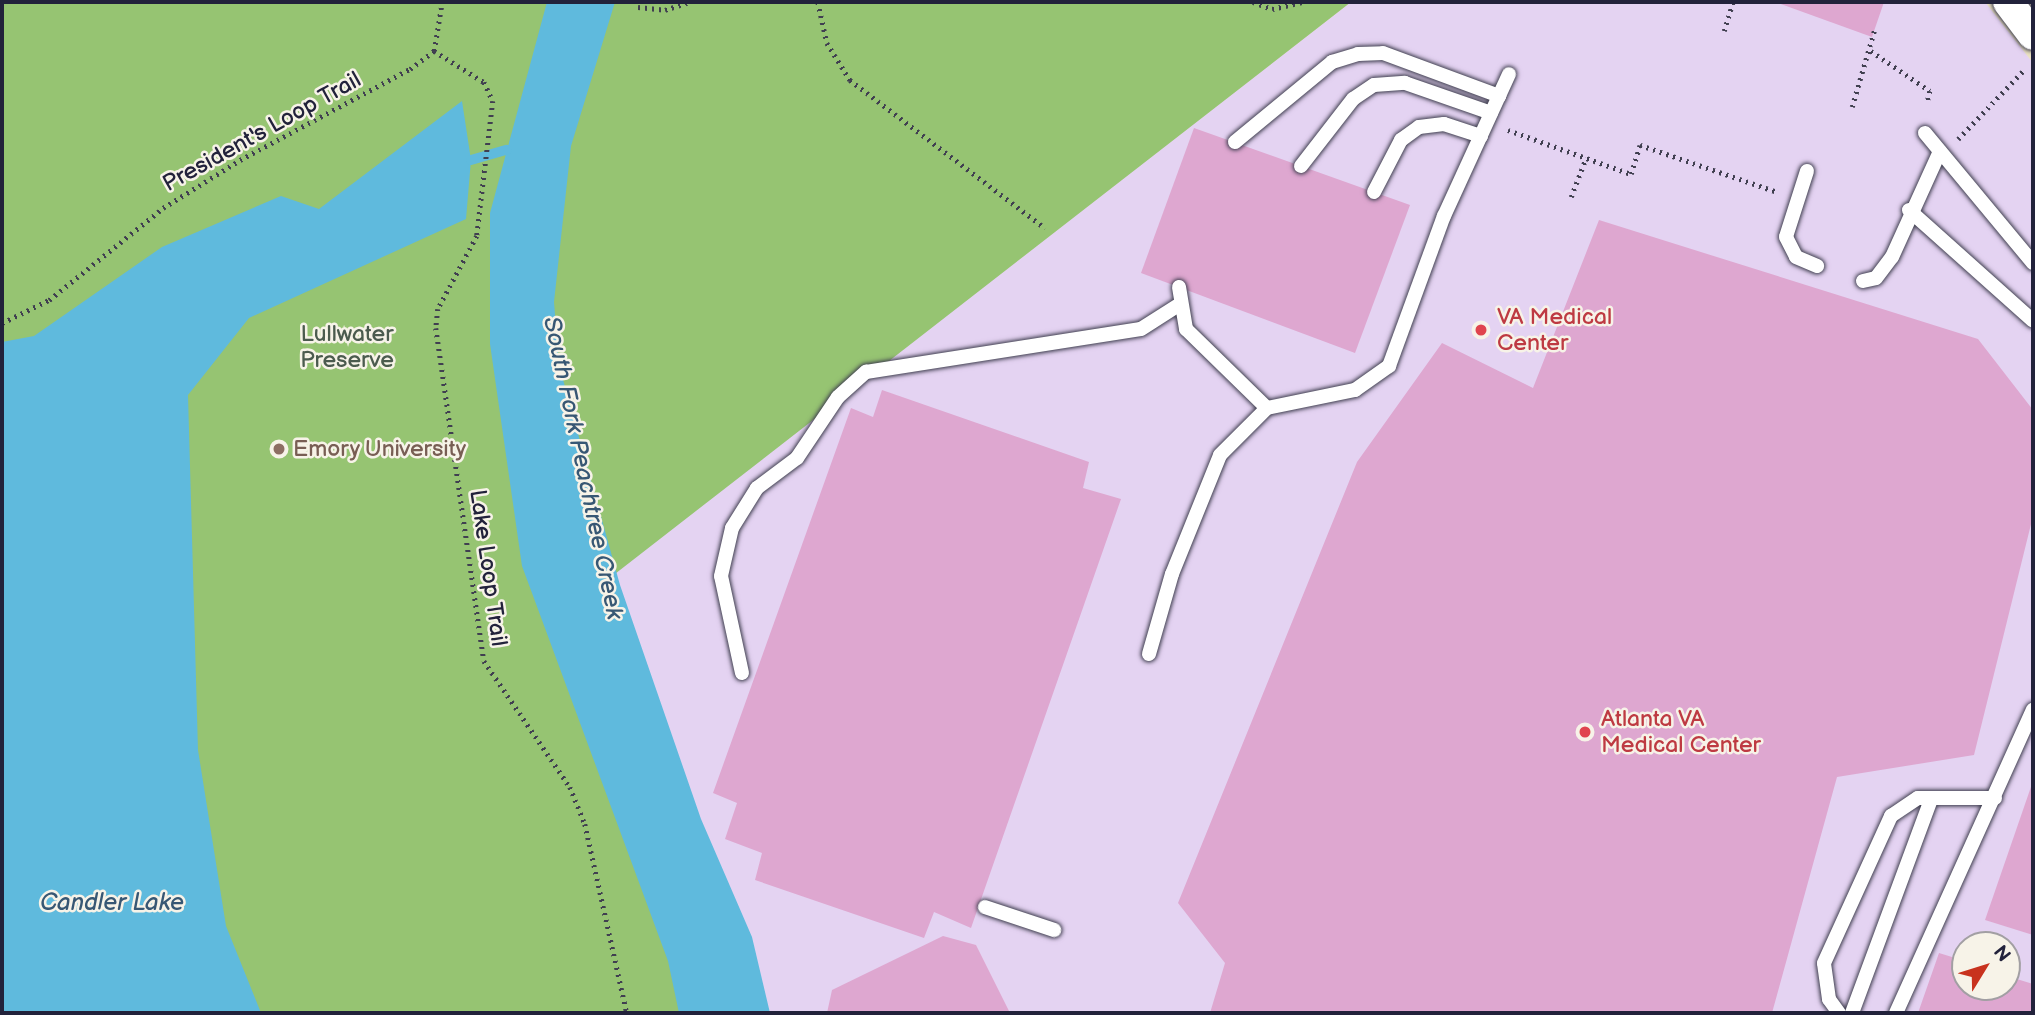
<!DOCTYPE html>
<html>
<head>
<meta charset="utf-8">
<style>
  body { margin:0 }
  #map { position:relative; width:2035px; height:1015px; overflow:hidden; background:#ece3c4; font-family:"Balsamiq Sans",sans-serif }
  div>[style] { position:absolute }
  .built>* { inset:0; background:#e4d3f2 }
  .green>* { inset:0; background:#96c472 }
  .water>* { inset:0; background:#5fbadd }
  .stream>* { height:10px; margin:-5px; padding:0 5px; transform-origin:5px; border-radius:5px; background:#5fbadd }
  .building>* { inset:0; background:#dea7d0 }
  .path>* { height:4.5px; margin-top:-2.25px; transform-origin:0; background:repeating-linear-gradient(90deg,#403f50 0 2px,transparent 0 7px) }
  .roads { filter:drop-shadow(0 0 2px #403f50) drop-shadow(0 0 2px #403f50) }
  .lane>* { height:14px; margin:-7px; padding:0 7px; transform-origin:7px; border-radius:7px; background:#fff }
  .street>* { height:30px; margin:-15px; padding:0 15px; transform-origin:15px; border-radius:15px; background:#fff }
  .dots>* { width:19px; height:19px; translate:-50% -50%; box-sizing:border-box; border:4px solid #f7f3e8; border-radius:50% }
  span { translate:-50% -50%; white-space:nowrap; text-align:center; line-height:1.15; -webkit-text-stroke:5px #f7f3e8; paint-order:stroke }
  .street-label { font-size:23px; color:#22223b }
  .health-label { font-size:23px; color:#be3a42 }
  .left { translate:0 -50%; text-align:left }
  .park-label { font-size:23px; color:#4b5b4e }
  .education-label { font-size:23px; color:#785e54 }
  .water-label { font-size:24px; color:#375774; font-style:italic }
  .frame { position:absolute; inset:0; border:4px solid #22223b; pointer-events:none }
  .north { position:absolute; left:1951px; top:931px; width:70px; height:70px; box-sizing:border-box; background:#f7f3e8; border:2px solid #a29fa3; border-radius:50%; rotate:52deg; font-size:19px; font-weight:700; line-height:28px; text-align:center; color:#22223b }
  .north::after { content:''; display:block; margin:auto; width:24px; height:32px; background:#c8321e; clip-path:polygon(50% 0,100% 100%,50% 72%,0 100%) }
</style>
</head>
<body>
<div id="map">
  <div class="built">
    <i style="clip-path:polygon(evenodd,2px 2px,584px 597px,1351px 2px,1985px 2px,2033px 63px,2033px 1013px,2px 1013px,2px 2px,1965px 945px,2007px 945px,2007px 987px,1965px 987px,1965px 945px)"></i>
  </div>
  <div class="green">
    <i style="clip-path:polygon(2px 2px,1351px 2px,584px 598px,721px 1013px,2px 1013px)"></i>
  </div>
  <div class="water">
    <i style="clip-path:polygon(547px 2px,615px 2px,571px 146px,554px 302px,559px 365px,620px 585px,701px 819px,752px 937px,770px 1013px,679px 1013px,668px 961px,522px 566px,490px 344px,490px 213px)"></i>
    <i style="clip-path:polygon(462px 101px,471px 160px,466px 219px,249px 318px,188px 395px,198px 750px,226px 926px,261px 1013px,2px 1013px,2px 342px,34px 336px,162px 247px,281px 196px,319px 209px)"></i>
  </div>
  <div class="stream">
    <i style="left:471px;top:160px;width:37px;rotate:-16deg"></i>
  </div>
  <div class="building">
    <i style="clip-path:polygon(1775px 2px,1884px 2px,1872px 37px)"></i>
    <i style="clip-path:polygon(1194px 128px,1410px 205px,1355px 353px,1141px 273px)"></i>
    <i style="clip-path:polygon(1599px 220px,1978px 339px,2033px 410px,2033px 516px,1974px 755px,1837px 777px,1772px 1013px,1210px 1013px,1225px 963px,1178px 903px,1357px 462px,1442px 343px,1533px 388px)"></i>
    <i style="clip-path:polygon(882px 390px,1089px 462px,1083px 488px,1121px 499px,971px 928px,934px 912px,924px 938px,755px 880px,762px 853px,725px 839px,737px 803px,713px 793px,851px 408px,873px 417px)"></i>
    <i style="clip-path:polygon(2033px 781px,2033px 935px,1985px 920px)"></i>
    <i style="clip-path:polygon(943px 936px,976px 945px,1010px 1013px,827px 1013px,832px 990px)"></i>
    <i style="clip-path:polygon(1939px 953px,1965px 961px,1965px 987px,2007px 987px,2007px 976px,2033px 984px,2033px 1013px,1918px 1013px)"></i>
  </div>
  <div class="path">
    <i style="left:818px;top:2px;width:42px;rotate:77.6deg"></i>
    <i style="left:827px;top:43px;width:44px;rotate:58.1deg"></i>
    <i style="left:850px;top:80px;width:245px;rotate:37.2deg"></i>
    <i style="left:1253px;top:2px;width:20px;rotate:20deg"></i>
    <i style="left:1272px;top:9px;width:32px;rotate:-13deg"></i>
    <i style="left:638px;top:7px;width:27px;rotate:6deg"></i>
    <i style="left:665px;top:10px;width:26px;rotate:-18deg"></i>
    <i style="left:1724px;top:31px;width:30px;rotate:-73deg"></i>
    <i style="left:434px;top:51px;width:59px;rotate:31.8deg"></i>
    <i style="left:484px;top:82px;width:21px;rotate:65deg"></i>
    <i style="left:493px;top:101px;width:136px;rotate:96.8deg"></i>
    <i style="left:477px;top:236px;width:83px;rotate:118.1deg"></i>
    <i style="left:438px;top:309px;width:19px;rotate:96deg"></i>
    <i style="left:436px;top:328px;width:336px;rotate:81.8deg"></i>
    <i style="left:484px;top:661px;width:153px;rotate:55.7deg"></i>
    <i style="left:570px;top:787px;width:40px;rotate:68deg"></i>
    <i style="left:585px;top:824px;width:194px;rotate:77.5deg"></i>
    <i style="left:1871px;top:51px;width:71px;rotate:34.1deg"></i>
    <i style="left:1930px;top:91px;width:13px;rotate:103deg"></i>
    <i style="left:1852px;top:107px;width:82px;rotate:-73.8deg"></i>
    <i style="left:1508px;top:130px;width:131px;rotate:19.7deg"></i>
    <i style="left:1631px;top:174px;width:30px;rotate:-73deg"></i>
    <i style="left:1640px;top:145px;width:145px;rotate:18.9deg"></i>
    <i style="left:1958px;top:139px;width:95px;rotate:-46.3deg"></i>
    <i style="left:1571px;top:197px;width:42px;rotate:-69deg"></i>
    <i style="left:2px;top:323px;width:52px;rotate:-26.1deg"></i>
    <i style="left:49px;top:300px;width:146px;rotate:-38.9deg"></i>
    <i style="left:163px;top:208px;width:91px;rotate:-31.9deg"></i>
    <i style="left:240px;top:160px;width:193px;rotate:-28.2deg"></i>
    <i style="left:410px;top:69px;width:30px;rotate:-37deg"></i>
    <i style="left:434px;top:51px;width:50px;rotate:-80.7deg"></i>
  </div>
  <div class="roads">
    <div class="lane">
      <i style="left:1925px;top:133px;width:169px;rotate:50.3deg"></i>
      <i style="left:1235px;top:142px;width:126px;rotate:-39.5deg"></i>
      <i style="left:1332px;top:62px;width:27px;rotate:-17deg"></i>
      <i style="left:1358px;top:54px;width:25px;rotate:-2deg"></i>
      <i style="left:1383px;top:53px;width:124px;rotate:20.3deg"></i>
      <i style="left:1301px;top:166px;width:85px;rotate:-52.2deg"></i>
      <i style="left:1353px;top:99px;width:25px;rotate:-34deg"></i>
      <i style="left:1374px;top:85px;width:31px;rotate:-4deg"></i>
      <i style="left:1405px;top:83px;width:91px;rotate:19.2deg"></i>
      <i style="left:1807px;top:171px;width:69px;rotate:107.7deg"></i>
      <i style="left:1786px;top:237px;width:22px;rotate:63deg"></i>
      <i style="left:1796px;top:257px;width:23px;rotate:23deg"></i>
      <i style="left:1374px;top:192px;width:59px;rotate:-62.6deg"></i>
      <i style="left:1401px;top:140px;width:22px;rotate:-36deg"></i>
      <i style="left:1419px;top:127px;width:25px;rotate:-7deg"></i>
      <i style="left:1444px;top:124px;width:39px;rotate:18deg"></i>
      <i style="left:1909px;top:210px;width:166px;rotate:41.8deg"></i>
      <i style="left:1863px;top:281px;width:13px;rotate:-13deg"></i>
      <i style="left:1876px;top:278px;width:26px;rotate:-53deg"></i>
      <i style="left:1892px;top:257px;width:116px;rotate:-65.6deg"></i>
      <i style="left:1179px;top:287px;width:43px;rotate:80.5deg"></i>
      <i style="left:1186px;top:329px;width:113px;rotate:44.3deg"></i>
      <i style="left:1149px;top:654px;width:83px;rotate:-74deg"></i>
      <i style="left:1172px;top:574px;width:128px;rotate:-68deg"></i>
      <i style="left:1220px;top:455px;width:66px;rotate:-45deg"></i>
      <i style="left:1267px;top:408px;width:90px;rotate:-11.6deg"></i>
      <i style="left:1355px;top:390px;width:42px;rotate:-35.2deg"></i>
      <i style="left:1389px;top:366px;width:160px;rotate:-69.9deg"></i>
      <i style="left:1444px;top:216px;width:156px;rotate:-65.4deg"></i>
      <i style="left:742px;top:673px;width:99px;rotate:-102.2deg"></i>
      <i style="left:721px;top:576px;width:49px;rotate:-77.1deg"></i>
      <i style="left:732px;top:528px;width:47px;rotate:-58deg"></i>
      <i style="left:757px;top:488px;width:50px;rotate:-36.9deg"></i>
      <i style="left:797px;top:458px;width:73px;rotate:-56.1deg"></i>
      <i style="left:838px;top:397px;width:38px;rotate:-42deg"></i>
      <i style="left:866px;top:372px;width:278px;rotate:-8.9deg"></i>
      <i style="left:1141px;top:329px;width:43px;rotate:-32.6deg"></i>
      <i style="left:985px;top:907px;width:73px;rotate:18.4deg"></i>
      <i style="left:1839px;top:1013px;width:17px;rotate:-126deg"></i>
      <i style="left:1829px;top:999px;width:36px;rotate:-98deg"></i>
      <i style="left:1824px;top:963px;width:162px;rotate:-65.5deg"></i>
      <i style="left:1891px;top:816px;width:32px;rotate:-34deg"></i>
      <i style="left:1918px;top:798px;width:77px"></i>
      <i style="left:1852px;top:1013px;width:227px;rotate:-69.7deg"></i>
      <i style="left:1896px;top:1013px;width:333px;rotate:-65.7deg"></i>
    </div>
    <div class="street">
      <i style="left:2008px;top:2px;width:41px;rotate:52.9deg"></i>
    </div>
  </div>
  <div class="dots">
    <i style="left:1481px;top:330px;background:#e0444e"></i>
    <i style="left:279px;top:449px;background:#8d6e63"></i>
    <i style="left:1585px;top:732px;background:#e0444e"></i>
  </div>
  <div class="street-label">
    <span style="left:262px;top:132px;rotate:-29deg">President's Loop Trail</span>
    <span style="left:488px;top:568px;rotate:82deg">Lake Loop Trail</span>
  </div>
  <div class="health-label">
    <span class="left" style="left:1497px;top:330px">VA Medical<br>Center</span>
    <span class="left" style="left:1601px;top:732px">Atlanta VA<br>Medical Center</span>
  </div>
  <div class="park-label">
    <span style="left:347px;top:347px">Lullwater<br>Preserve</span>
  </div>
  <div class="education-label">
    <span class="left" style="left:293px;top:449px">Emory University</span>
  </div>
  <div class="water-label">
    <span style="left:583px;top:468px;rotate:78deg">South Fork Peachtree Creek</span>
    <span style="left:112px;top:903px">Candler Lake</span>
  </div>
  <div class="frame"></div>
  <div class="north">N</div>
</div>
</body>
</html>
